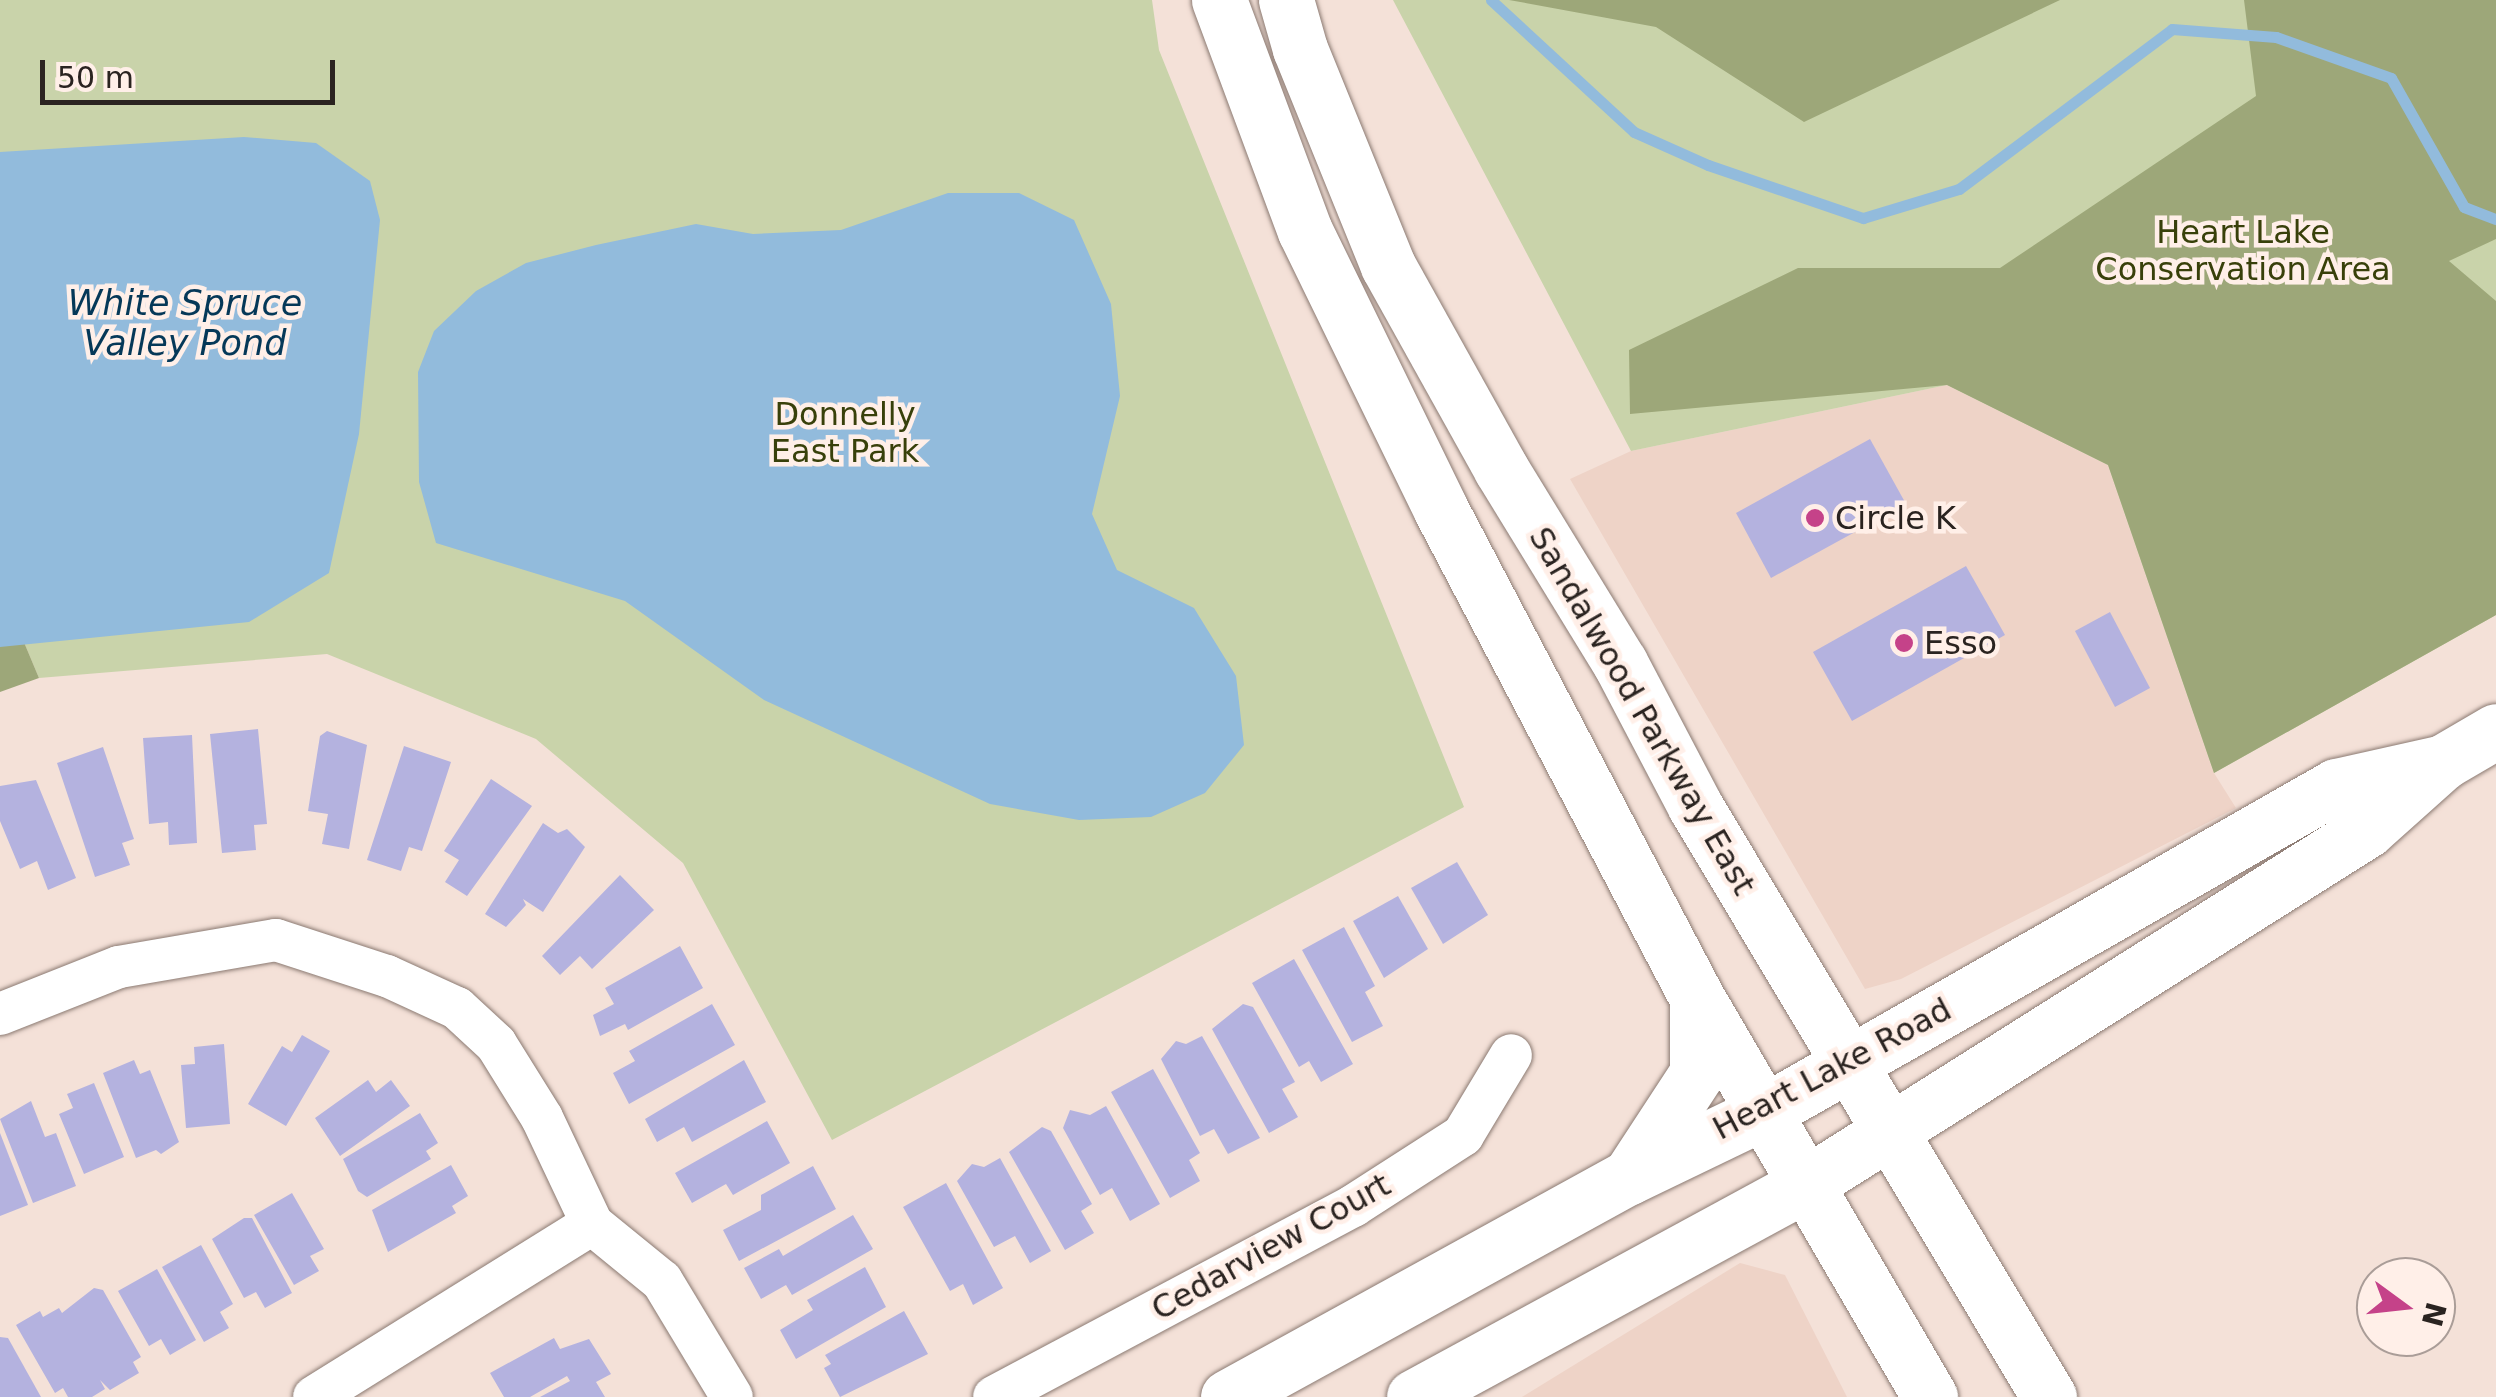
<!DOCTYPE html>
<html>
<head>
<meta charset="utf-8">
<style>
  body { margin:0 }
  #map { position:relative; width:2496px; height:1397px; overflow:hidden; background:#f4e1d8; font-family:"DejaVu Sans",sans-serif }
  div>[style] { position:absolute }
  .built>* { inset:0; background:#eed3c7 }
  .green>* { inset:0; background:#c9d3aa }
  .forest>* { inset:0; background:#9da779 }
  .water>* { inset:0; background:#92bbdc }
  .stream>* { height:11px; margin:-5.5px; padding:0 5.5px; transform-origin:5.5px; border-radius:5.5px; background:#92bbdc }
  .building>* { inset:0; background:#b4b2df }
  .roads { filter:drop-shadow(0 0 2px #8b7a72) drop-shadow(0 0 2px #8b7a72) }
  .minor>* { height:42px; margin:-21px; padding:0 21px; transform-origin:21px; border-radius:21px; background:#fff }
  .tertiary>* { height:55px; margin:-27.5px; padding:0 27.5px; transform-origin:27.5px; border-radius:27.5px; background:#fff }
  .secondary>* { height:55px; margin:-27.5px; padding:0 27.5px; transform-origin:27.5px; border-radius:27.5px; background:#fff }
  .dots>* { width:28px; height:28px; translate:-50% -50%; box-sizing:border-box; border:5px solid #ffefe8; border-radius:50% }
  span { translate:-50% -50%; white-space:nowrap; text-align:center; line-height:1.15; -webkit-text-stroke:9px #ffefe8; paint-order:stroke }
  .park-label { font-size:32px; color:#38400a }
  .poi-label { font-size:32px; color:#2a2320 }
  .left { translate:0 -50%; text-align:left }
  .street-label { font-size:32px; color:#2a2320 }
  .water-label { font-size:35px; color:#053858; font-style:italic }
  .north { position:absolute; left:2356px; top:1257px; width:100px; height:100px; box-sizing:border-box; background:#ffefe8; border:2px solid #aa9d98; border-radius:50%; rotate:105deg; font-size:28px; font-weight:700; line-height:40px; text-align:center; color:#2a2320 }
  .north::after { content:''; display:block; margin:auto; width:35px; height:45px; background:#c54289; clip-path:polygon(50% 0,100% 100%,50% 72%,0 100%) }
  .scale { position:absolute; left:40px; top:60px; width:295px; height:45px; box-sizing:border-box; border:5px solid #2a2320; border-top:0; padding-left:12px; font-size:30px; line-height:35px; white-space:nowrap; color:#2a2320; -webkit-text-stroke:8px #ffefe8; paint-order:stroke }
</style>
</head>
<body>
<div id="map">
  <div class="built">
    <i style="clip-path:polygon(1947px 385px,2108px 465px,2214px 773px,2236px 808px,1901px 979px,1865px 989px,1570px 479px,1631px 451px)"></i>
    <i style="clip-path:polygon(1740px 1263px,1785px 1275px,1847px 1397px,1522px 1397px)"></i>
  </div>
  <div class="green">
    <i style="clip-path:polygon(0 0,1152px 0,1159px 50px,1464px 807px,832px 1140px,683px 863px,536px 739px,327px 654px,39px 678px,13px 616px,0 620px)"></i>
    <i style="clip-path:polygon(1393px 0,2496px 0,2496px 615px,2214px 773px,2108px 465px,1947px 385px,1631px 451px)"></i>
  </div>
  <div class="forest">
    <i style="clip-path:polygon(1509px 0,2060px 0,1804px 122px,1656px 27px)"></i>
    <i style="clip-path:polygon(2244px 0,2496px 0,2496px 239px,2449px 261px,2496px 301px,2496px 615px,2214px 773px,2108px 465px,1947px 385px,1630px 414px,1629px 350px,1798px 268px,2000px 268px,2256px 96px)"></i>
    <i style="clip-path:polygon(13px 616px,39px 678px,0 692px,0 620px)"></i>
  </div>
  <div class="water">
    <i style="clip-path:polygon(244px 137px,316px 143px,370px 181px,380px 220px,359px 434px,329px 573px,249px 622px,0 647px,0 152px)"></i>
    <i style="clip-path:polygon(948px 193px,1019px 193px,1074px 220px,1111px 304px,1120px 396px,1092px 514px,1117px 570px,1194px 608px,1236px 676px,1244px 745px,1205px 793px,1151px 817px,1079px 820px,990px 804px,764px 700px,625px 601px,436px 543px,419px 482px,418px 372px,434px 331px,476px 291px,526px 263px,596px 245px,696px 224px,753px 234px,841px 230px)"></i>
  </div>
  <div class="stream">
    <i style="left:1491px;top:0;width:195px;rotate:42.7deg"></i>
    <i style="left:1634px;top:132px;width:81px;rotate:24deg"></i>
    <i style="left:1708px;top:165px;width:164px;rotate:18.9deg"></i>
    <i style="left:1863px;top:218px;width:100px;rotate:-16.8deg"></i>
    <i style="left:1959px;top:189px;width:266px;rotate:-36.9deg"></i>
    <i style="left:2172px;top:29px;width:104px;rotate:4.4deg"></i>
    <i style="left:2276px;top:37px;width:122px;rotate:19.6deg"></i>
    <i style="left:2391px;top:78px;width:148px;rotate:60.5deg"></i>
    <i style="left:2464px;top:207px;width:34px;rotate:21deg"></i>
  </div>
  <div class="building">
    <i style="clip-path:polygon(1870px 439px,1906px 504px,1771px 578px,1736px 513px)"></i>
    <i style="clip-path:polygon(1966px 566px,2005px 635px,1852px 721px,1813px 652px)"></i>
    <i style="clip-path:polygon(2110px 612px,2150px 688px,2115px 707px,2075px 631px)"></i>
    <i style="clip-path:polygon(258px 729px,267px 824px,254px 825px,256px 850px,222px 853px,210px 734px)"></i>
    <i style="clip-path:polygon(327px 731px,367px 745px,349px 849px,322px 844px,328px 814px,308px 811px,320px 736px)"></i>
    <i style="clip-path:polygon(192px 735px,197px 843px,169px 845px,168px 822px,149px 824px,143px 738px)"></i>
    <i style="clip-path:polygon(404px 746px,451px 762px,422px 851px,409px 847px,401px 871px,367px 860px)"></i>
    <i style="clip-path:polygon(103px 747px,134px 839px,122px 843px,130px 865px,95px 877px,57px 763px)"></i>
    <i style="clip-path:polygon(491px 779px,532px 806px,467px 896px,445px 882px,459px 860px,444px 851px)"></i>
    <i style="clip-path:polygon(36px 780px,76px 878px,48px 890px,37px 861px,20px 869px,0 821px,0 786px)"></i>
    <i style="clip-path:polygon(543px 823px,558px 833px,567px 829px,585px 847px,543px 912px,523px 899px,526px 905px,506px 927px,485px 914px)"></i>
    <i style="clip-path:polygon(1457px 862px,1488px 915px,1443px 944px,1411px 888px)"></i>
    <i style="clip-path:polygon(620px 875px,654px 910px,592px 969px,580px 956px,560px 975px,542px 956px)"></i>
    <i style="clip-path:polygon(1398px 896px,1428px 949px,1384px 978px,1353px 921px)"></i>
    <i style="clip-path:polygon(1344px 927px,1375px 986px,1365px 992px,1383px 1026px,1352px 1042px,1302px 950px)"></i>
    <i style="clip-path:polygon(680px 946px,703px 988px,628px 1030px,625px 1024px,600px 1036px,593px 1015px,614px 1004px,605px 988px)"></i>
    <i style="clip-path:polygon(1294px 959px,1353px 1064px,1321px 1082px,1309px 1061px,1299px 1067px,1252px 983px)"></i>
    <i style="clip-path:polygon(712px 1004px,735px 1045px,629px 1104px,613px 1073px,635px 1061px,629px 1051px)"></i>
    <i style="clip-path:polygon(1243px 1004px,1253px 1007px,1295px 1082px,1282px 1089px,1298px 1117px,1269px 1133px,1212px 1029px)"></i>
    <i style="clip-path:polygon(302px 1035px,330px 1051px,286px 1126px,248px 1104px,282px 1046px,292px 1052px)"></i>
    <i style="clip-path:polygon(1202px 1036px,1260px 1138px,1228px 1154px,1214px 1129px,1200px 1136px,1161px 1059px,1176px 1041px,1186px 1044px)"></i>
    <i style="clip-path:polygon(224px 1044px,230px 1124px,186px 1128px,181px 1065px,195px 1064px,194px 1047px)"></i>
    <i style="clip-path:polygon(134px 1060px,140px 1074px,150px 1070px,179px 1142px,161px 1154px,156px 1150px,136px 1158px,103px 1073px)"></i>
    <i style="clip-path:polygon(744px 1060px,766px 1102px,692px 1142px,684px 1127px,657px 1142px,645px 1119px)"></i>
    <i style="clip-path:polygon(1153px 1069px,1200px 1153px,1189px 1160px,1200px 1181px,1170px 1198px,1111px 1092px)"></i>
    <i style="clip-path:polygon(368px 1080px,376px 1092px,391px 1080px,410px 1106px,340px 1156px,315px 1118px)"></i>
    <i style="clip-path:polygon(94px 1083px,124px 1157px,84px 1174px,59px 1114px,73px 1108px,67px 1094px)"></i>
    <i style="clip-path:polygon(31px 1101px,45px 1137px,56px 1133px,76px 1186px,33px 1203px,0 1119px)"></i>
    <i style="clip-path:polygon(1106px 1106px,1160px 1204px,1130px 1221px,1112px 1188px,1100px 1195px,1063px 1128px,1070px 1110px,1090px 1115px)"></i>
    <i style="clip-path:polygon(420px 1113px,438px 1143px,426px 1151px,431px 1159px,367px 1197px,358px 1191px,343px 1159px)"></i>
    <i style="clip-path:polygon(767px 1121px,790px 1163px,733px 1195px,726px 1184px,692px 1203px,675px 1173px)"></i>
    <i style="clip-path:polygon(1042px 1127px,1051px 1131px,1092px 1204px,1081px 1211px,1094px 1233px,1065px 1250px,1009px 1152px)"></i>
    <i style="clip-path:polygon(0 1133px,28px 1205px,0 1216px)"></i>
    <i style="clip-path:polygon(1000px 1158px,1051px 1251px,1030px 1263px,1015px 1236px,994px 1247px,957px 1181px,972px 1164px,984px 1167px)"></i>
    <i style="clip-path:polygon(451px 1165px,468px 1196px,452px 1206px,456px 1213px,388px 1252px,372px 1210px)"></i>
    <i style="clip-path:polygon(813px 1166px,836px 1209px,739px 1261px,723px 1230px,761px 1210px,761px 1195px)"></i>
    <i style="clip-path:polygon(946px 1183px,1003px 1288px,973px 1305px,963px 1284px,950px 1291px,903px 1207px)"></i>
    <i style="clip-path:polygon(292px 1193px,324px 1249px,310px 1256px,319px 1271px,294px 1285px,254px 1215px)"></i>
    <i style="clip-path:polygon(853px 1215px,873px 1249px,792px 1295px,786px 1285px,761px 1299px,744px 1268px,779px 1249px,783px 1256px)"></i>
    <i style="clip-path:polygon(244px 1218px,252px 1218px,292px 1293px,265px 1308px,256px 1292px,244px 1298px,212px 1239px)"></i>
    <i style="clip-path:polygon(201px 1245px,233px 1304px,220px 1312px,229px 1328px,204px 1342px,162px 1267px)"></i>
    <i style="clip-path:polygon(865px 1267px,886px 1307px,796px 1359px,780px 1330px,813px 1310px,807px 1300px)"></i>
    <i style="clip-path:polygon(157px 1269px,196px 1340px,170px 1355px,161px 1339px,149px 1346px,118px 1291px)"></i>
    <i style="clip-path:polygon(94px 1288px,103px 1290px,141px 1357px,133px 1362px,139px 1373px,110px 1390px,100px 1380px,105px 1389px,92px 1397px,68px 1397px,63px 1388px,55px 1393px,16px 1325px,40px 1311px,43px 1317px,59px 1308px,62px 1313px)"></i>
    <i style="clip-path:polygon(904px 1311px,928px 1354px,840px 1397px,824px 1368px,831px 1364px,825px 1355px)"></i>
    <i style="clip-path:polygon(0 1337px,8px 1338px,41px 1397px,0 1397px)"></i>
    <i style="clip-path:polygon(554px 1338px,560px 1349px,589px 1339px,611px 1374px,596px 1382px,605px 1397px,540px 1397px,570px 1381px,567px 1376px,530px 1397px,504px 1397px,490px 1373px)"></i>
  </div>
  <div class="roads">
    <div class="minor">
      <i style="left:0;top:1014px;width:128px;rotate:-21.6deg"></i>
      <i style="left:119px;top:967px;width:159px;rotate:-9.8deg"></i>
      <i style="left:276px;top:940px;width:117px;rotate:18deg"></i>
      <i style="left:387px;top:976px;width:77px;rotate:24.6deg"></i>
      <i style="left:457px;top:1008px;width:53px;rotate:42.7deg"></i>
      <i style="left:496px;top:1044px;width:87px;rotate:58.1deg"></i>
      <i style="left:542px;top:1118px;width:117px;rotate:64.7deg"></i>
      <i style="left:592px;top:1224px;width:90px;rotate:39.2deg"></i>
      <i style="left:662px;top:1281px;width:135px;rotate:58.9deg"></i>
      <i style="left:314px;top:1397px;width:327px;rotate:-31.9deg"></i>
      <i style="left:994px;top:1397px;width:407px;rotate:-28deg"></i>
      <i style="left:1353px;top:1206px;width:131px;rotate:-32.8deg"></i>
      <i style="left:1463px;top:1135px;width:93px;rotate:-59deg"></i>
    </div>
    <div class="tertiary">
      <i style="left:1228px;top:1397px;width:457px;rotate:-28.8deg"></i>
      <i style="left:1629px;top:1177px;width:150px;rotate:-25.7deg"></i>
      <i style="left:1764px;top:1112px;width:658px;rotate:-29.68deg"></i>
      <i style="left:2336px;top:786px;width:110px;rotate:-12.6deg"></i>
      <i style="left:1414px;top:1397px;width:446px;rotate:-28.5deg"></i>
      <i style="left:1806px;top:1184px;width:663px;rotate:-32.25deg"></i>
      <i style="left:2367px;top:830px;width:102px;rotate:-41.8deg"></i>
      <i style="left:2443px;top:762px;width:61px;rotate:-30.3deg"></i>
    </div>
    <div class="secondary">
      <i style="left:1219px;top:0;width:246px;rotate:69.6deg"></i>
      <i style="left:1305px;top:231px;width:310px;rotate:64deg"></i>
      <i style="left:1441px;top:510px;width:551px;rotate:62.32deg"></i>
      <i style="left:1697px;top:998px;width:462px;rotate:59.7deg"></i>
      <i style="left:1286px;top:0;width:51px;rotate:74.1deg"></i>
      <i style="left:1300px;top:49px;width:234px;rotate:67.9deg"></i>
      <i style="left:1388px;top:266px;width:232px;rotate:60.9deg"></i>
      <i style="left:1501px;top:469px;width:228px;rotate:58.5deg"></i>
      <i style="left:1620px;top:663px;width:161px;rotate:62.3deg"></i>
      <i style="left:1695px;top:806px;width:689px;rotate:59.08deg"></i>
      <i style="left:1629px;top:1177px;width:124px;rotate:-56.8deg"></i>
      <i style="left:1697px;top:1073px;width:72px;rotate:-90deg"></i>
    </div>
  </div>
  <div class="dots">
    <i style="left:1815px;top:518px;background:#c54289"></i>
    <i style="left:1904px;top:643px;background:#c54289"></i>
  </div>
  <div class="park-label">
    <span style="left:2243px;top:251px">Heart Lake<br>Conservation Area</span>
    <span style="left:845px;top:433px">Donnelly<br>East Park</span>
  </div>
  <div class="poi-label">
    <span class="left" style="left:1835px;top:518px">Circle K</span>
    <span class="left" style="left:1924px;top:643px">Esso</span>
  </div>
  <div class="street-label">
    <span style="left:1642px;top:711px;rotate:60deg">Sandalwood Parkway East</span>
    <span style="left:1832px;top:1069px;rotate:-28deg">Heart Lake Road</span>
    <span style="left:1271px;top:1247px;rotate:-29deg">Cedarview Court</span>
  </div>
  <div class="water-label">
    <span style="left:185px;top:323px">White Spruce<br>Valley Pond</span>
  </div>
  <div class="north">N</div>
  <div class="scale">50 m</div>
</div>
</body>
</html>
